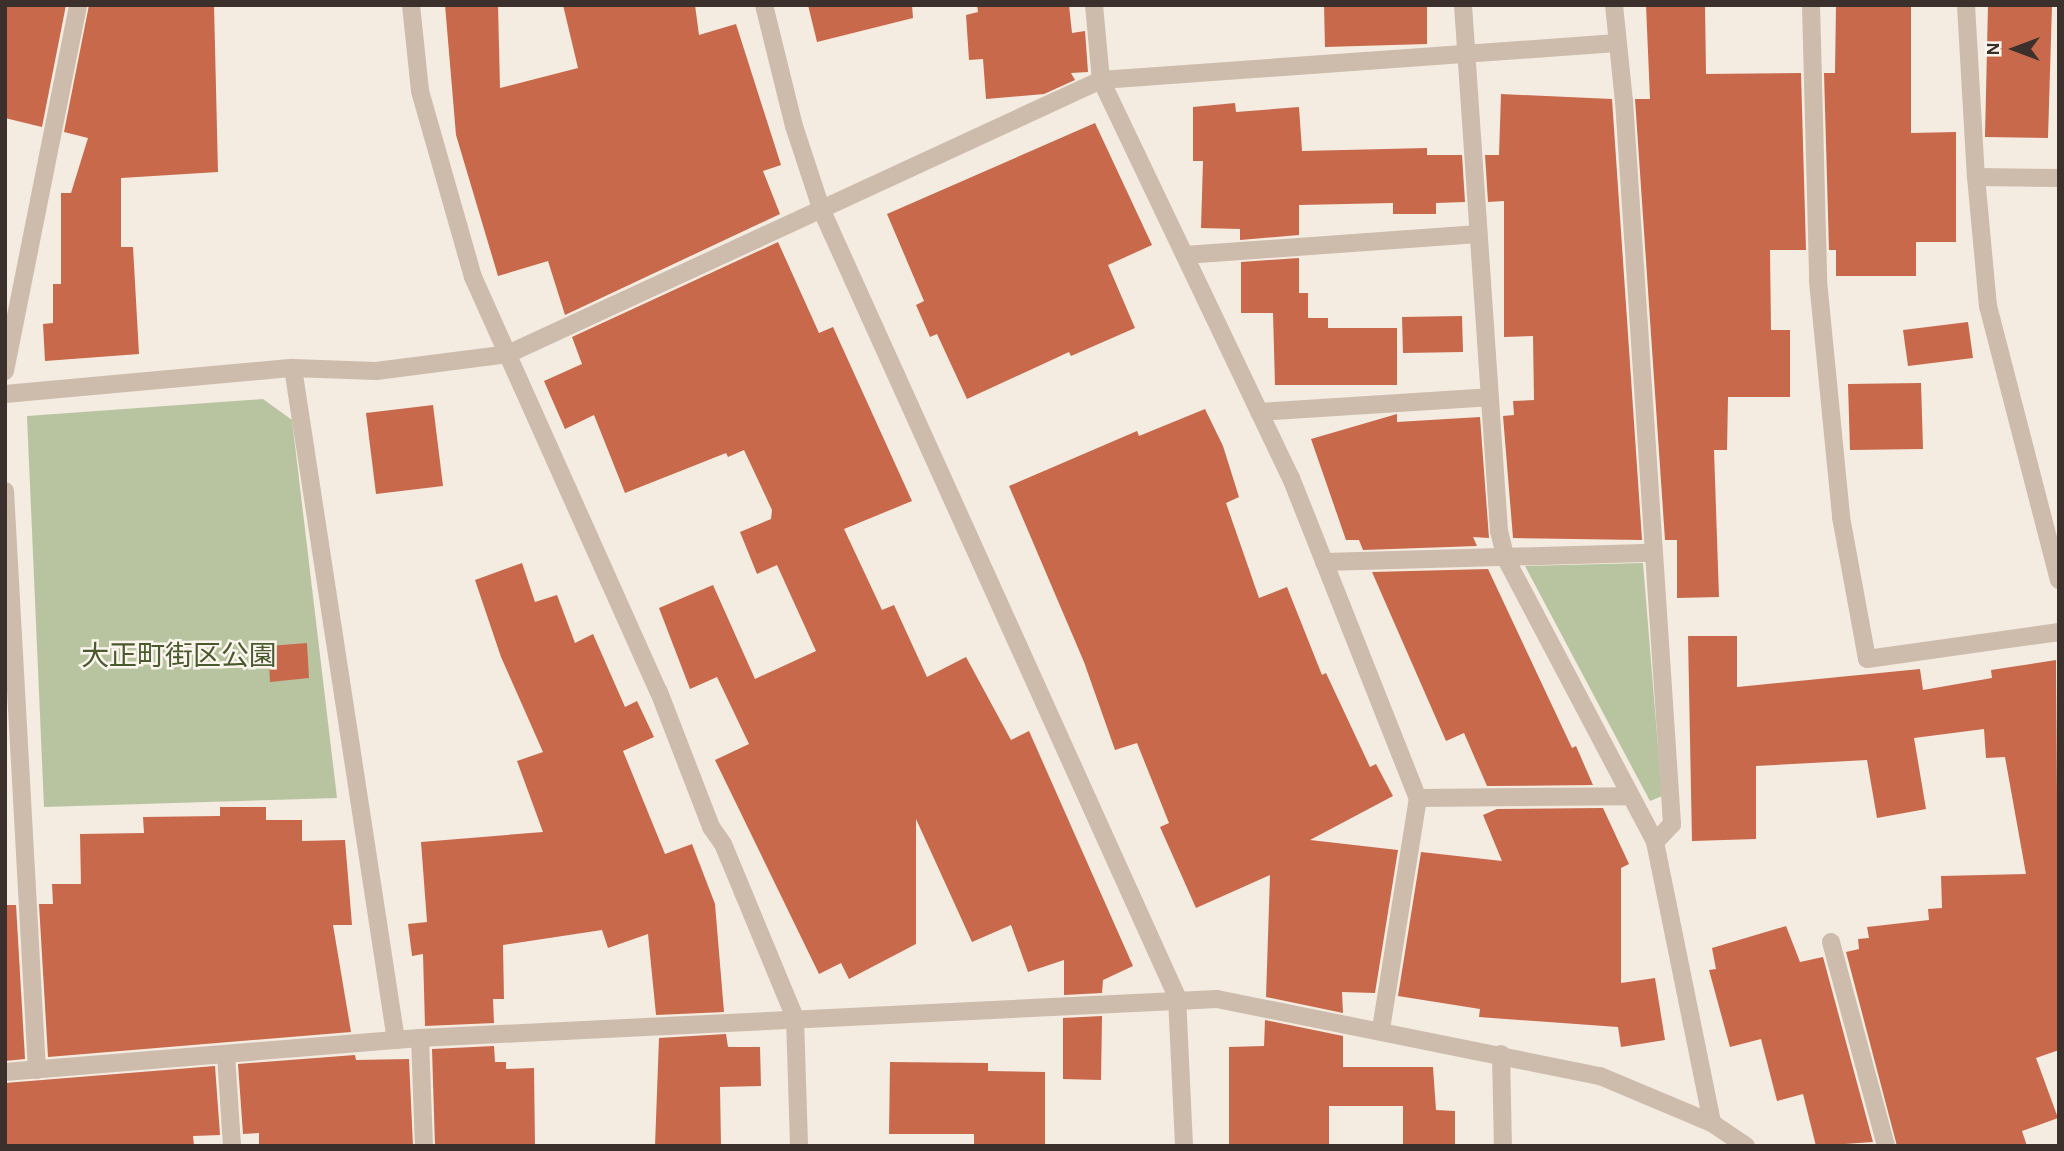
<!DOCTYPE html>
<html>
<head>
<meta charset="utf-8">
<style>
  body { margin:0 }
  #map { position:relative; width:2064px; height:1151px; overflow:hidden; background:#f4ebe1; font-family:"Alegreya Sans","Noto Sans JP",sans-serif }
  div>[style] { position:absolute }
  .green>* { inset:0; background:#b8c4a0 }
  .building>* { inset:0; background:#c8694b }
  .minor>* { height:18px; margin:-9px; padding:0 9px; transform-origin:9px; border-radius:9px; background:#cdbbac }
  span { translate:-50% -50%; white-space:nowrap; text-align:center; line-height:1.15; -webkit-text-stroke:5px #fbf5ee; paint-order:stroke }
  .park-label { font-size:28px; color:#4a5a2e }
  .frame { position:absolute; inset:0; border:7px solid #3b302b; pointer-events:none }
  .north { position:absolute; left:1980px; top:14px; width:70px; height:70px; -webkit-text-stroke:5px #fbf5ee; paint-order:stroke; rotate:270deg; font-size:19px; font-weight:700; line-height:28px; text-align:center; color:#3b302b }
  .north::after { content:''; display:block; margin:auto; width:24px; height:32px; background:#3b302b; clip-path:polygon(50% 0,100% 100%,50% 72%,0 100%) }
</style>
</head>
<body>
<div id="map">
  <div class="green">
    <i style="clip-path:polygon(263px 399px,292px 420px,337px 798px,44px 807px,27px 416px)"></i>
    <i style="clip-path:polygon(1643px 563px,1662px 796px,1650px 801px,1525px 566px)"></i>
  </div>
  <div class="building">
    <i style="clip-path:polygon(5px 5px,66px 5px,42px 127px,5px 118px)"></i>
    <i style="clip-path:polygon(89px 5px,214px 5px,218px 172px,121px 178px,121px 247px,133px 247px,139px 354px,45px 361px,43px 324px,53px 323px,53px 284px,61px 284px,61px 193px,71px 193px,88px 138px,64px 132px)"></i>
    <i style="clip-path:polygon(445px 5px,498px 5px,500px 88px,578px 68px,563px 5px,695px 5px,699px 35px,736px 24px,781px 165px,763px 171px,780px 214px,565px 315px,548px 261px,498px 276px,456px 135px)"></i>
    <i style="clip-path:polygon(808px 5px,912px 5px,913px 18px,817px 42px)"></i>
    <i style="clip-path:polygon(977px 5px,1069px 5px,1072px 33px,1085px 31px,1088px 72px,1071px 73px,1075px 80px,1044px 94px,986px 99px,983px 59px,969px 60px,966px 15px,978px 12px)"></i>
    <i style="clip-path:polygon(1324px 5px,1427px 5px,1427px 44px,1325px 47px)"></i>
    <i style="clip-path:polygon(1646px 5px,1705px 5px,1706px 74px,1801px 73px,1806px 250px,1770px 250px,1771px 330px,1790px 330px,1790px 397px,1728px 397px,1727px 450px,1714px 450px,1719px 597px,1677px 598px,1677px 540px,1665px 540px,1635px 99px,1650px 99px)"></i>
    <i style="clip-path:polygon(1836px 5px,1911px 5px,1911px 133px,1956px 132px,1956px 242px,1916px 242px,1916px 276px,1836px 276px,1836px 250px,1829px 250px,1824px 73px,1835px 73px)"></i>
    <i style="clip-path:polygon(1988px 5px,2052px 5px,2048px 138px,1985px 137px)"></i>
    <i style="clip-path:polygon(1501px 94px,1612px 99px,1642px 540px,1513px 538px,1503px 416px,1514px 415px,1513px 401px,1534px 400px,1533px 336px,1504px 337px,1504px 201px,1488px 202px,1485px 155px,1499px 155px)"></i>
    <i style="clip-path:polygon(1235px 103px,1236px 112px,1299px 107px,1302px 151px,1427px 148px,1427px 155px,1462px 155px,1465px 202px,1436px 203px,1436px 214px,1393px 214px,1393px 203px,1299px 205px,1299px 235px,1240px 240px,1240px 229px,1201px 228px,1203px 161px,1193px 161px,1193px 107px)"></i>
    <i style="clip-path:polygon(1095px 123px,1152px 245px,1108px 265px,1135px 328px,1071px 356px,1069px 352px,967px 399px,937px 334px,930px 337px,916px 305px,924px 301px,887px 214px)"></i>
    <i style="clip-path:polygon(778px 242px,819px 333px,833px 327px,912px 501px,844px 529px,882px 610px,894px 605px,927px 677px,966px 657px,1011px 740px,1029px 731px,1133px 966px,1103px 980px,1102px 993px,1064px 995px,1064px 960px,1028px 972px,1011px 925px,972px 942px,916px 819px,916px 944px,849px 979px,841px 963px,819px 974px,715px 760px,749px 744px,717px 677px,690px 689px,659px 608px,713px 585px,755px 679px,816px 651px,777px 565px,757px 574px,740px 532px,771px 519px,772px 510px,744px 450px,728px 457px,726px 453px,625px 493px,594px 415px,565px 429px,544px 381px,582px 364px,572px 337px)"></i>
    <i style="clip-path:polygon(1299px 258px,1299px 293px,1308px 293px,1308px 318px,1328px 318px,1328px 328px,1397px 328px,1397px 385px,1275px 385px,1273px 313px,1241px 313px,1241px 262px)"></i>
    <i style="clip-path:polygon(1462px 316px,1463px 352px,1403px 353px,1402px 317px)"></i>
    <i style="clip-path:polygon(1968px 322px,1973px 358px,1908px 366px,1903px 330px)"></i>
    <i style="clip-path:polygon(1921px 383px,1923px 449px,1850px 450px,1848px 384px)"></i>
    <i style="clip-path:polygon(433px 405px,443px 486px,376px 494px,366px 413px)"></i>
    <i style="clip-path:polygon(1205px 409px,1223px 446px,1239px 497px,1226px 503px,1259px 598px,1287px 587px,1322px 675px,1326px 673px,1370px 767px,1376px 764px,1393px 796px,1310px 840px,1398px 850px,1375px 993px,1342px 992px,1343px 1013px,1266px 997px,1270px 875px,1196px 908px,1160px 827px,1169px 823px,1137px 743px,1115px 750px,1084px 662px,1009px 486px,1137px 431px,1139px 436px)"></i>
    <i style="clip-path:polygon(1397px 414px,1397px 422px,1480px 417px,1489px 538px,1473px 537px,1477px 546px,1363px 550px,1359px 540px,1346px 540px,1311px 439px)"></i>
    <i style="clip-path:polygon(522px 563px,535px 602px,557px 595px,575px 643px,593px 634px,625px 707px,637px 701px,654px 737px,623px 751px,665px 854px,692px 844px,715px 904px,724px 1012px,656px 1015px,648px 934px,608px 948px,602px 930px,503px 945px,504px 999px,493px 999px,494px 1023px,425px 1026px,423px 954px,412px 956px,408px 924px,427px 922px,421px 842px,543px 832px,517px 761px,543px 752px,501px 657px,475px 580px)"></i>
    <i style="clip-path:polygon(1488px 569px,1572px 748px,1576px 746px,1593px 785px,1487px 786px,1464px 733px,1446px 741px,1372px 572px)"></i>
    <i style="clip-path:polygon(1688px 636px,1737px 636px,1737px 687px,1920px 669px,1923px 690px,1992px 678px,1991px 670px,2056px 660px,2059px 1050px,2036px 1058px,2058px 1118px,2022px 1131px,2027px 1146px,1897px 1146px,1846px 952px,1859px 949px,1858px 939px,1869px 938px,1867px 927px,1929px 920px,1928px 909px,1942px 908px,1941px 876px,2026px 874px,2005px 757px,1986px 758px,1984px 729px,1914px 738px,1926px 809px,1877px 818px,1867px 760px,1756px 766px,1756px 839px,1692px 841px)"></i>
    <i style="clip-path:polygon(307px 643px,309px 678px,270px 682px,268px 646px)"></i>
    <i style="clip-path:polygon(220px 807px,266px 807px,266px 820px,302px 820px,302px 841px,345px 840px,352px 925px,333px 925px,351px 1032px,48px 1057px,39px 904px,53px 904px,52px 884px,81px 884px,80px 834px,144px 833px,143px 817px,220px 816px)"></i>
    <i style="clip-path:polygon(1603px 808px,1629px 864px,1621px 868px,1621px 983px,1655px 978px,1665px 1040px,1621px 1047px,1618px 1027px,1479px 1017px,1480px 1009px,1398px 996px,1421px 852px,1502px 861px,1483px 815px,1497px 809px)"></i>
    <i style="clip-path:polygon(5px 905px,16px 905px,25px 1059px,5px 1061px)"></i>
    <i style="clip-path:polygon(1786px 926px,1800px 962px,1823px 957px,1873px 1142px,1816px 1146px,1803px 1094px,1777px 1101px,1761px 1039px,1730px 1047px,1709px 970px,1716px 969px,1712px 948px)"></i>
    <i style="clip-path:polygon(1102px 1016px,1101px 1080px,1063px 1079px,1063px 1018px)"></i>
    <i style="clip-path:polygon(1265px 1020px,1343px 1036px,1343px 1067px,1433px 1067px,1436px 1110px,1455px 1111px,1455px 1146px,1403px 1146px,1403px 1106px,1329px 1106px,1329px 1146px,1229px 1146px,1229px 1047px,1264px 1046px)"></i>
    <i style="clip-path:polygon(726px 1034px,728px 1047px,760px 1047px,761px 1086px,720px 1087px,721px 1146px,655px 1146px,659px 1038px)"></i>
    <i style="clip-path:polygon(494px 1046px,495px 1062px,506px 1062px,506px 1069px,534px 1068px,535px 1146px,435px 1146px,432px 1049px)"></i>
    <i style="clip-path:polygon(355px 1055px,356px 1060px,409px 1059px,413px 1146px,259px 1146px,259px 1133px,243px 1134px,238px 1064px)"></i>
    <i style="clip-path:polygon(890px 1062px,988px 1063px,988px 1071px,1045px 1072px,1045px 1146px,974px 1146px,974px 1134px,889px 1134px)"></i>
    <i style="clip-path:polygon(215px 1066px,220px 1135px,193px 1136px,194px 1146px,5px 1146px,5px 1083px)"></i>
  </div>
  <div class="minor">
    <i style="left:411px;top:5px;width:86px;rotate:84deg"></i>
    <i style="left:420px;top:91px;width:193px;rotate:74.1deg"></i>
    <i style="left:473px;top:277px;width:455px;rotate:65.9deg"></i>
    <i style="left:659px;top:692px;width:145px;rotate:68.9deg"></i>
    <i style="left:711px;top:827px;width:21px;rotate:55deg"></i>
    <i style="left:723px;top:844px;width:188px;rotate:67.5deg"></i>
    <i style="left:795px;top:1018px;width:128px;rotate:88.2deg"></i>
    <i style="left:764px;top:5px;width:125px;rotate:76.1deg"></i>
    <i style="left:794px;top:126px;width:89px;rotate:71.8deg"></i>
    <i style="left:822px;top:211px;width:862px;rotate:65.69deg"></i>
    <i style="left:1177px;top:997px;width:149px;rotate:87.3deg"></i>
    <i style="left:1094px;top:5px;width:75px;rotate:84.7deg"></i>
    <i style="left:1101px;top:80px;width:441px;rotate:64.5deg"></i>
    <i style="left:1291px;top:478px;width:344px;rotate:68.4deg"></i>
    <i style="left:1418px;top:798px;width:234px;rotate:99.1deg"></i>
    <i style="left:1463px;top:5px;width:527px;rotate:86.08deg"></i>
    <i style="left:1499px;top:531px;width:29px;rotate:76deg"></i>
    <i style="left:1506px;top:559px;width:320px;rotate:62.2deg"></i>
    <i style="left:1655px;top:842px;width:287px;rotate:78.5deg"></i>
    <i style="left:1614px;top:5px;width:97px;rotate:84.1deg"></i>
    <i style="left:1624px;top:101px;width:725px;rotate:86.2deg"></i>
    <i style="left:1672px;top:824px;width:25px;rotate:133deg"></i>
    <i style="left:1811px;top:5px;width:276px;rotate:88.5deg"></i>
    <i style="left:1818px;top:281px;width:237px;rotate:84.4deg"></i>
    <i style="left:1841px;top:517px;width:144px;rotate:79.6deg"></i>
    <i style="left:1867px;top:659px;width:194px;rotate:-8deg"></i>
    <i style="left:1966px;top:5px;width:172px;rotate:86.7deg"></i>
    <i style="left:1976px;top:177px;width:83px;rotate:0.7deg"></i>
    <i style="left:1976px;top:177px;width:130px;rotate:84.7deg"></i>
    <i style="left:1988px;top:306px;width:283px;rotate:75.5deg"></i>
    <i style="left:1185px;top:255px;width:294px;rotate:-4.1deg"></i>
    <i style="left:293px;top:368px;width:680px;rotate:81.29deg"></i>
    <i style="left:5px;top:371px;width:373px;rotate:-78.7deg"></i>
    <i style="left:5px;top:394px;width:289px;rotate:-5.2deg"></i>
    <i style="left:293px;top:368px;width:83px;rotate:2.1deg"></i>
    <i style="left:376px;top:371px;width:133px;rotate:-7.3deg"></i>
    <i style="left:508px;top:354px;width:653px;rotate:-24.8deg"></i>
    <i style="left:1101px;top:80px;width:517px;rotate:-4.1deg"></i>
    <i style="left:1259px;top:412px;width:230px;rotate:-3.7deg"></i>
    <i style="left:5px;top:491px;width:580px;rotate:86.84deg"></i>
    <i style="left:1324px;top:562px;width:329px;rotate:-1.6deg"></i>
    <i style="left:1418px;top:798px;width:212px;rotate:-0.5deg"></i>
    <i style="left:1831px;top:942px;width:211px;rotate:74.9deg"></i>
    <i style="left:420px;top:1038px;width:108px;rotate:87.9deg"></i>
    <i style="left:1501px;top:1054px;width:92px;rotate:88.8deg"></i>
    <i style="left:226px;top:1055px;width:91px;rotate:86.2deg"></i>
    <i style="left:5px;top:1072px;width:416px;rotate:-4.7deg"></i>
    <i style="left:420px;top:1038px;width:798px;rotate:-2.8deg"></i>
    <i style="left:1217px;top:999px;width:391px;rotate:11.4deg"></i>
    <i style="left:1600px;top:1076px;width:121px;rotate:22.8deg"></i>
    <i style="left:1712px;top:1123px;width:41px;rotate:34.1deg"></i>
  </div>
  <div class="park-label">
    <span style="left:179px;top:657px">大正町街区公園</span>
  </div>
  <div class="frame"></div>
  <div class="north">N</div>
</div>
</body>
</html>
